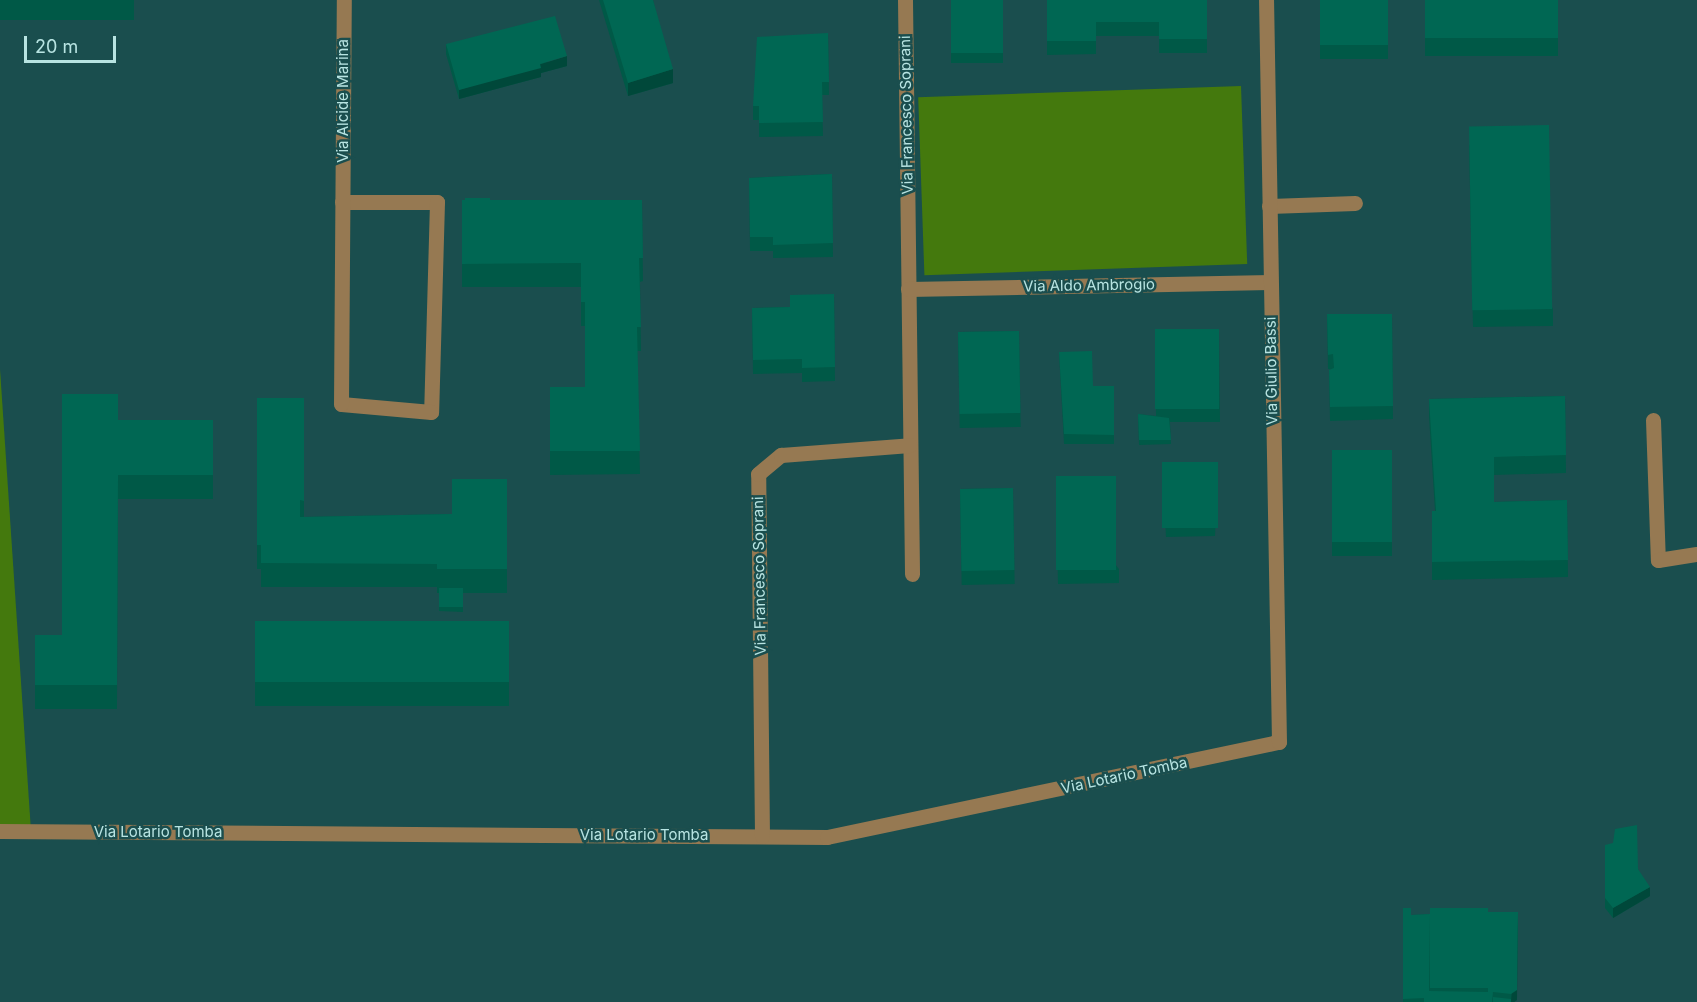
<!DOCTYPE html>
<html>
<head>
<meta charset="utf-8">
<style>
  body { margin:0 }
  #map { position:relative; width:1697px; height:1002px; overflow:hidden; background:#1a4e4e; font-family:Inter,sans-serif }
  div>[style] { position:absolute }
  [style*='--x'] { left:calc(var(--x)*1px); top:calc(var(--y)*1px); width:calc(var(--w)*1px); rotate:calc(var(--a)*1deg) }
  .green>* { inset:0; background:#44790d; transform-origin:0 0 }
  .minor>* { height:15px; margin:-7.5px; padding:0 7.5px; transform-origin:7.5px; border-radius:7.5px; background:#967952 }
  .wall>* { inset:0; background:#005947; transform-origin:0 0 }
  .shaded-wall>* { inset:0; background:#00483a }
  .building>* { inset:0; background:#006753; transform-origin:0 0 }
  span { translate:-50% -50%; white-space:nowrap; text-align:center; line-height:1.15; -webkit-text-stroke:5px #1a4e4e; paint-order:stroke }
  .street-label { font-size:15px; color:#b8e4e2 }
  .scale { position:absolute; left:24px; top:36px; width:92px; height:27px; box-sizing:border-box; border:3px solid #b8e4e2; border-top:0; padding-left:8px; font-size:18px; line-height:21px; white-space:nowrap; color:#b8e4e2; -webkit-text-stroke:4px #1a4e4e; paint-order:stroke }
</style>
</head>
<body>
<div id="map">
  <div class="green">
    <i style="left:1241px;top:86px;width:178px;height:323px;rotate:88deg"></i>
    <i style="clip-path:polygon(0 369px,31px 831px,0 831px)"></i>
  </div>
  <div class="minor">
    <i style="--x:905;--y:0;--w:574;--a:89.3"></i>
    <i style="--x:342;--y:202;--w:95;--a:0"></i>
    <i style="--x:437;--y:202;--w:210;--a:91.6"></i>
    <i style="--x:431;--y:412;--w:90;--a:-174.9"></i>
    <i style="--x:341;--y:404;--w:404;--a:-89.6"></i>
    <i style="--x:1269;--y:206;--w:86;--a:-2"></i>
    <i style="--x:908;--y:289;--w:362;--a:-1.1"></i>
    <i style="--x:1653;--y:420;--w:140;--a:88"></i>
    <i style="--x:1658;--y:560;--w:39;--a:-9"></i>
    <i style="--x:0;--y:831;--w:827;--a:0.42"></i>
    <i style="--x:827;--y:837;--w:462;--a:-11.9"></i>
    <i style="--x:1279;--y:742;--w:742;--a:-91"></i>
    <i style="--x:762;--y:836;--w:362;--a:-90.6"></i>
    <i style="--x:758;--y:474;--w:30;--a:-40"></i>
    <i style="--x:781;--y:455;--w:129;--a:-4.4"></i>
  </div>
  <div class="wall">
    <i style="left:0;top:0;width:134px;height:20px"></i>
    <i style="clip-path:polygon(599px 0,653px 0,673px 83px,628px 96px)"></i>
    <i style="left:951px;top:0;width:52px;height:63px"></i>
    <i style="clip-path:polygon(1047px 0,1207px 0,1207px 53px,1159px 53px,1159px 36px,1096px 36px,1096px 54px,1047px 55px)"></i>
    <i style="left:1320px;top:0;width:68px;height:59px"></i>
    <i style="left:1425px;top:0;width:133px;height:56px"></i>
    <i style="clip-path:polygon(828px 33px,829px 95px,822px 95px,823px 136px,759px 137px,759px 120px,753px 120px,753px 106px)"></i>
    <i style="clip-path:polygon(446px 44px,567px 66px,541px 73px,541px 77px,459px 99px,446px 54px)"></i>
    <i style="clip-path:polygon(1469px 144px,1553px 309px,1553px 326px,1473px 327px)"></i>
    <i style="clip-path:polygon(832px 174px,833px 257px,773px 258px,773px 251px,750px 251px,749px 178px)"></i>
    <i style="clip-path:polygon(462px 200px,642px 200px,643px 281px,640px 282px,641px 351px,637px 351px,640px 474px,550px 475px,550px 387px,585px 387px,585px 326px,581px 326px,581px 287px,462px 287px)"></i>
    <i style="clip-path:polygon(834px 294px,835px 381px,802px 382px,802px 373px,753px 374px,752px 308px,790px 307px)"></i>
    <i style="clip-path:polygon(1327px 314px,1392px 314px,1393px 419px,1330px 421px,1329px 370px,1333px 369px,1328px 369px)"></i>
    <i style="clip-path:polygon(1155px 329px,1219px 329px,1220px 422px,1170px 422px,1171px 444px,1139px 445px,1138px 414px,1156px 416px)"></i>
    <i style="left:1019px;top:331px;width:96px;height:61px;rotate:89deg"></i>
    <i style="clip-path:polygon(1059px 352px,1093px 386px,1114px 386px,1114px 444px,1064px 444px)"></i>
    <i style="clip-path:polygon(1565px 396px,1566px 473px,1494px 475px,1494px 502px,1567px 500px,1568px 577px,1432px 580px,1432px 511px,1435px 511px,1429px 416px,1429px 399px)"></i>
    <i style="clip-path:polygon(257px 398px,304px 398px,304px 517px,452px 514px,507px 479px,507px 593px,463px 593px,463px 612px,439px 611px,439px 593px,437px 593px,437px 587px,261px 587px,261px 569px,257px 569px)"></i>
    <i style="clip-path:polygon(118px 420px,213px 420px,213px 499px,118px 499px,117px 709px,35px 709px,35px 635px,62px 635px)"></i>
    <i style="left:1332px;top:450px;width:60px;height:106px"></i>
    <i style="clip-path:polygon(1162px 462px,1218px 471px,1215px 536px,1166px 537px)"></i>
    <i style="left:1013px;top:488px;width:96px;height:53px;rotate:89deg"></i>
    <i style="clip-path:polygon(1056px 490px,1119px 569px,1119px 583px,1058px 584px)"></i>
    <i style="left:255px;top:621px;width:254px;height:85px"></i>
    <i style="clip-path:polygon(1605px 845px,1638px 869px,1650px 896px,1613px 918px,1605px 908px)"></i>
    <i style="clip-path:polygon(1403px 908px,1411px 915px,1488px 912px,1517px 1000px,1514px 1002px,1403px 1002px)"></i>
  </div>
  <div class="shaded-wall">
    <i style="clip-path:polygon(567px 56px,567px 66px,541px 73px,541px 77px,459px 99px,459px 90px)"></i>
    <i style="clip-path:polygon(673px 69px,673px 83px,628px 96px,628px 83px)"></i>
    <i style="clip-path:polygon(1650px 887px,1650px 896px,1613px 918px,1613px 908px)"></i>
    <i style="clip-path:polygon(1518px 912px,1517px 1000px,1514px 1002px,1511px 1002px)"></i>
  </div>
  <div class="building">
    <i style="clip-path:polygon(603px 0,653px 0,673px 69px,628px 83px)"></i>
    <i style="left:951px;top:0;width:52px;height:53px"></i>
    <i style="clip-path:polygon(1047px 0,1207px 0,1207px 39px,1159px 39px,1159px 22px,1096px 22px,1096px 41px,1047px 41px)"></i>
    <i style="left:1320px;top:0;width:68px;height:45px"></i>
    <i style="left:1425px;top:0;width:133px;height:38px"></i>
    <i style="clip-path:polygon(555px 16px,567px 56px,540px 64px,541px 68px,459px 90px,446px 44px)"></i>
    <i style="clip-path:polygon(828px 33px,829px 82px,822px 82px,823px 122px,759px 123px,759px 106px,753px 106px,757px 37px)"></i>
    <i style="left:1549px;top:125px;width:184px;height:80px;rotate:89deg"></i>
    <i style="clip-path:polygon(832px 174px,833px 243px,773px 245px,773px 237px,750px 237px,749px 178px)"></i>
    <i style="left:465px;top:198px;width:25px;height:2px"></i>
    <i style="clip-path:polygon(462px 200px,642px 200px,643px 258px,639px 258px,641px 327px,637px 327px,640px 451px,550px 451px,550px 387px,585px 387px,585px 302px,581px 302px,581px 263px,462px 264px)"></i>
    <i style="clip-path:polygon(834px 294px,835px 367px,802px 368px,802px 359px,753px 360px,752px 308px,790px 307px,790px 295px)"></i>
    <i style="clip-path:polygon(1327px 314px,1392px 314px,1393px 406px,1330px 407px,1329px 370px,1334px 368px,1333px 354px,1328px 355px)"></i>
    <i style="left:1155px;top:329px;width:64px;height:80px"></i>
    <i style="left:1019px;top:331px;width:82px;height:61px;rotate:89deg"></i>
    <i style="clip-path:polygon(1092px 351px,1093px 386px,1114px 386px,1114px 435px,1064px 434px,1059px 352px)"></i>
    <i style="clip-path:polygon(62px 394px,118px 394px,118px 420px,213px 420px,213px 475px,118px 475px,117px 685px,35px 685px,35px 635px,62px 635px)"></i>
    <i style="clip-path:polygon(1565px 396px,1566px 455px,1494px 457px,1494px 502px,1567px 500px,1568px 560px,1432px 562px,1432px 511px,1436px 511px,1429px 399px)"></i>
    <i style="clip-path:polygon(257px 398px,304px 398px,304px 501px,300px 500px,300px 517px,452px 514px,452px 479px,507px 479px,507px 569px,437px 569px,437px 564px,261px 563px,261px 545px,257px 545px)"></i>
    <i style="clip-path:polygon(1138px 414px,1169px 418px,1171px 440px,1139px 440px)"></i>
    <i style="left:1332px;top:450px;width:60px;height:92px"></i>
    <i style="left:1162px;top:462px;width:56px;height:66px"></i>
    <i style="left:1056px;top:476px;width:60px;height:94px"></i>
    <i style="left:1013px;top:488px;width:82px;height:53px;rotate:89deg"></i>
    <i style="left:439px;top:588px;width:24px;height:19px"></i>
    <i style="left:255px;top:621px;width:254px;height:61px"></i>
    <i style="clip-path:polygon(1637px 825px,1638px 869px,1650px 887px,1613px 908px,1605px 898px,1605px 845px,1613px 843px,1615px 829px)"></i>
    <i style="clip-path:polygon(1403px 908px,1411px 908px,1411px 915px,1430px 914px,1429px 991px,1488px 992px,1488px 912px,1518px 912px,1517px 990px,1511px 994px,1493px 992px,1492px 1002px,1424px 1002px,1424px 998px,1403px 999px)"></i>
    <i style="left:1488px;top:908px;width:80px;height:58px;rotate:90deg"></i>
    <i style="clip-path:polygon(1493px 997px,1511px 999px,1511px 1002px,1493px 1002px)"></i>
  </div>
  <div class="street-label">
    <span style="left:343px;top:101px;rotate:-90deg">Via Alcide Marina</span>
    <span style="left:906px;top:115px;rotate:-91deg">Via Francesco Soprani</span>
    <span style="left:1089px;top:285px;rotate:-1deg">Via Aldo Ambrogio</span>
    <span style="left:1271px;top:371px;rotate:-91deg">Via Giulio Bassi</span>
    <span style="left:759px;top:576px;rotate:-91deg">Via Francesco Soprani</span>
    <span style="left:1124px;top:775px;rotate:-12deg">Via Lotario Tomba</span>
    <span style="left:158px;top:832px">Via Lotario Tomba</span>
    <span style="left:644px;top:835px">Via Lotario Tomba</span>
  </div>
  <div class="scale">20 m</div>
</div>
</body>
</html>
